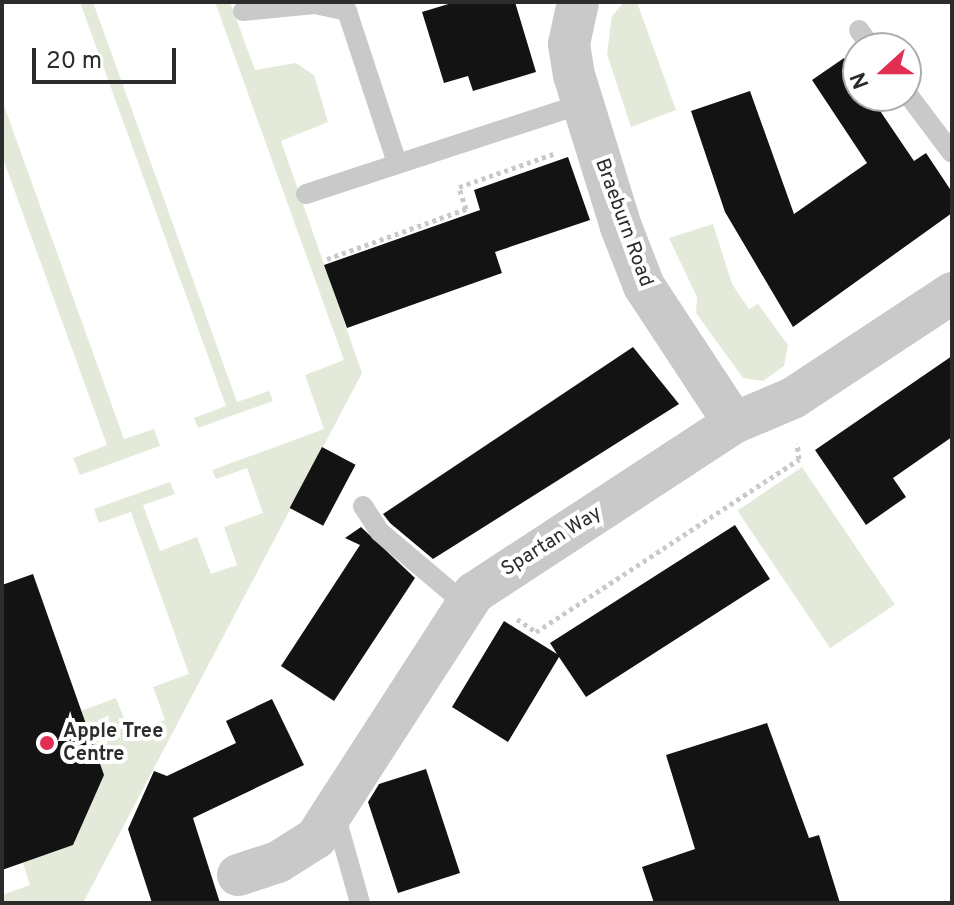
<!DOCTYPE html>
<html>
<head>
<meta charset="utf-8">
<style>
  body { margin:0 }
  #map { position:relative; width:954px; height:905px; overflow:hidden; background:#fff; font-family:Overpass,sans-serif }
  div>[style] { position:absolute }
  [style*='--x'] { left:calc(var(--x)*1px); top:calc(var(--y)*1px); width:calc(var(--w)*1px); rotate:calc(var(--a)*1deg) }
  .green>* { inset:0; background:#e4ead9; transform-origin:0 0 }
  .building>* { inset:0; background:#131313; transform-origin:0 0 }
  .path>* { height:5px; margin-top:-2.5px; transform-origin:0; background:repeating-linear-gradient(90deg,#c9c9c9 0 4px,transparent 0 8px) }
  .service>* { height:20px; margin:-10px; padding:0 10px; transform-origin:10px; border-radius:10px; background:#c9c9c9 }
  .minor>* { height:42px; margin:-21px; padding:0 21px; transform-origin:21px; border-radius:21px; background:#c9c9c9 }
  .dots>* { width:22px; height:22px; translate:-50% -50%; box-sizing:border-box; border:4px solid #fff; border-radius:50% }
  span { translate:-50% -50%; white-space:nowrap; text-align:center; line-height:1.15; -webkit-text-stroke:8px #fff; paint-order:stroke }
  .street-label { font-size:20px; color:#2c2c2c }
  .poi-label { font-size:20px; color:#2c2c2c; font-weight:700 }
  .left { translate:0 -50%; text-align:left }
  .frame { position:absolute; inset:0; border:4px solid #2c2c2c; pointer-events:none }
  .north { position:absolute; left:842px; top:32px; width:80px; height:80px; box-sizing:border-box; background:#fff; border:2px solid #ababab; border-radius:50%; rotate:249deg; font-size:22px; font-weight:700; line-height:32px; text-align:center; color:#2c2c2c }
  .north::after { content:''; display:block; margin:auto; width:28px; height:36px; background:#e32e54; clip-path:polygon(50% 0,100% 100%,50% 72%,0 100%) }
  .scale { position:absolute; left:32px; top:48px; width:144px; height:36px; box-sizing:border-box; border:4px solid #2c2c2c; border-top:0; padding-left:10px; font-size:24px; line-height:28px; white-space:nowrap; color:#2c2c2c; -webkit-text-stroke:6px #fff; paint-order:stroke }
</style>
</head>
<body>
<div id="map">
  <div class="green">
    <i style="clip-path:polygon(80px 2px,93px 2px,237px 402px,269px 391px,273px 401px,198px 428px,194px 418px,226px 406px)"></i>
    <i style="clip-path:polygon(215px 2px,230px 2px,255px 70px,296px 63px,314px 75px,328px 122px,281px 141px,362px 373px,83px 903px,2px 903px,2px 895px,30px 885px,23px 863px,73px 845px,81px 711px,116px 698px,130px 734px,165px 720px,153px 687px,189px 674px,131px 512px,99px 523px,94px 509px,170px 482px,175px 494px,143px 505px,160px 551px,197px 537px,211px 574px,237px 565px,224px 527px,263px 513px,247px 468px,216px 479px,212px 470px,324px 429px,305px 375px,344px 360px)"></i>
    <i style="clip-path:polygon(624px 2px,637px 2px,676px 110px,631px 127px,607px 54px,612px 16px)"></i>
    <i style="clip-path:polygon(2px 100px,124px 439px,154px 429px,160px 446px,80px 475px,73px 458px,107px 445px,2px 156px)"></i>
    <i style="clip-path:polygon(713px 224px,732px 284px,749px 309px,758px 304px,788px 345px,784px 366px,763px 381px,743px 378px,696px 313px,697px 297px,669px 238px)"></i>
    <i style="left:802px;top:467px;width:166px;height:78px;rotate:56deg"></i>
  </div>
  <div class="building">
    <i style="clip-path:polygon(455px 2px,515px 2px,536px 72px,473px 91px,468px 76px,444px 83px,422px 12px)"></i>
    <i style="clip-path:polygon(844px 58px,858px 79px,858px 96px,870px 96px,914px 161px,926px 153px,952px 192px,952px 213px,793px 327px,725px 212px,691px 111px,750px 91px,794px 214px,867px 163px,812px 80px)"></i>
    <i style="clip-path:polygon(568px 157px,590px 220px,495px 252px,502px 273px,347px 328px,324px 265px,480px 210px,474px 190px)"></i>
    <i style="clip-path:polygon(633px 347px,679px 404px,433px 559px,390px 523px,383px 514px)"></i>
    <i style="clip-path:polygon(952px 356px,952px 437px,893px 478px,906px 497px,866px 525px,815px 450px)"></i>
    <i style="left:322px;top:447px;width:38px;height:69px;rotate:28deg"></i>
    <i style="clip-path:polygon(735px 525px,770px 579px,737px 600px,586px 697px,559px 657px,508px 742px,452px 707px,504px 621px,557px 654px,550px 643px)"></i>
    <i style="clip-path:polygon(361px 527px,415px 578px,334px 701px,281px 666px,360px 545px,345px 538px)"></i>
    <i style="clip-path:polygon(33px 574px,104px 775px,73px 845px,2px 870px,2px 585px)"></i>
    <i style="clip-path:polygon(272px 699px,304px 765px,193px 818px,220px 903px,152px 903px,128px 829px,154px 771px,167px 776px,236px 743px,226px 721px)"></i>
    <i style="clip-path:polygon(767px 723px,809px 838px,819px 835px,840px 903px,654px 903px,642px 867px,695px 849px,666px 755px)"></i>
    <i style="clip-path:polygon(426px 769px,460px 873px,398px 893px,368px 802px,379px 784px)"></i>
  </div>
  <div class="path">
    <i style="--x:327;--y:259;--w:148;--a:-19.8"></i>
    <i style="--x:466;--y:209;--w:23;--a:-108"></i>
    <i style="--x:459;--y:187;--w:100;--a:-19.3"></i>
    <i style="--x:517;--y:619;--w:23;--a:34"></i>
    <i style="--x:536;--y:632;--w:315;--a:-33.3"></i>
    <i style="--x:799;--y:459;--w:16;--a:-97"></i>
  </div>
  <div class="service">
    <i style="--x:243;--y:11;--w:72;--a:-5.6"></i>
    <i style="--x:315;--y:4;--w:33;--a:12"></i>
    <i style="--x:347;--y:11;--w:160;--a:71.8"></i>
    <i style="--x:859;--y:30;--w:22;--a:54"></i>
    <i style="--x:906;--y:92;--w:76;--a:53"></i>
    <i style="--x:306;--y:194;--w:289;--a:-18.1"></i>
    <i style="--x:363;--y:506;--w:31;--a:57"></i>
    <i style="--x:380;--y:532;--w:110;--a:40.2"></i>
    <i style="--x:335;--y:814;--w:92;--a:74.3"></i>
  </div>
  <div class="minor">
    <i style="--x:578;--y:2;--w:43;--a:102.1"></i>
    <i style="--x:569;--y:44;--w:31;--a:81"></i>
    <i style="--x:574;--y:75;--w:159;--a:72.8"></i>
    <i style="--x:621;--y:227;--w:63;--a:68.7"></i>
    <i style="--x:644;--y:286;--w:164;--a:56.7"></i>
    <i style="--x:238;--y:875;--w:42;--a:-18"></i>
    <i style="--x:278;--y:862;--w:45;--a:-32.3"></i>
    <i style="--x:316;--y:838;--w:292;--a:-57.2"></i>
    <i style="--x:474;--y:593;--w:311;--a:-33.2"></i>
    <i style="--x:734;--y:423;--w:64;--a:-23"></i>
    <i style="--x:793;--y:398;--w:191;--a:-33.4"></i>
  </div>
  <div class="dots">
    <i style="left:47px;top:743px;background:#e32e54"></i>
  </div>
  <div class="street-label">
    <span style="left:623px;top:223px;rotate:70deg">Braeburn Road</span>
    <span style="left:552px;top:542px;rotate:-32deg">Spartan Way</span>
  </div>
  <div class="poi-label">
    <span class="left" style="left:63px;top:744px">Apple Tree<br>Centre</span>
  </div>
  <div class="frame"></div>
  <div class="north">N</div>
  <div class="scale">20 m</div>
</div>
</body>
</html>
